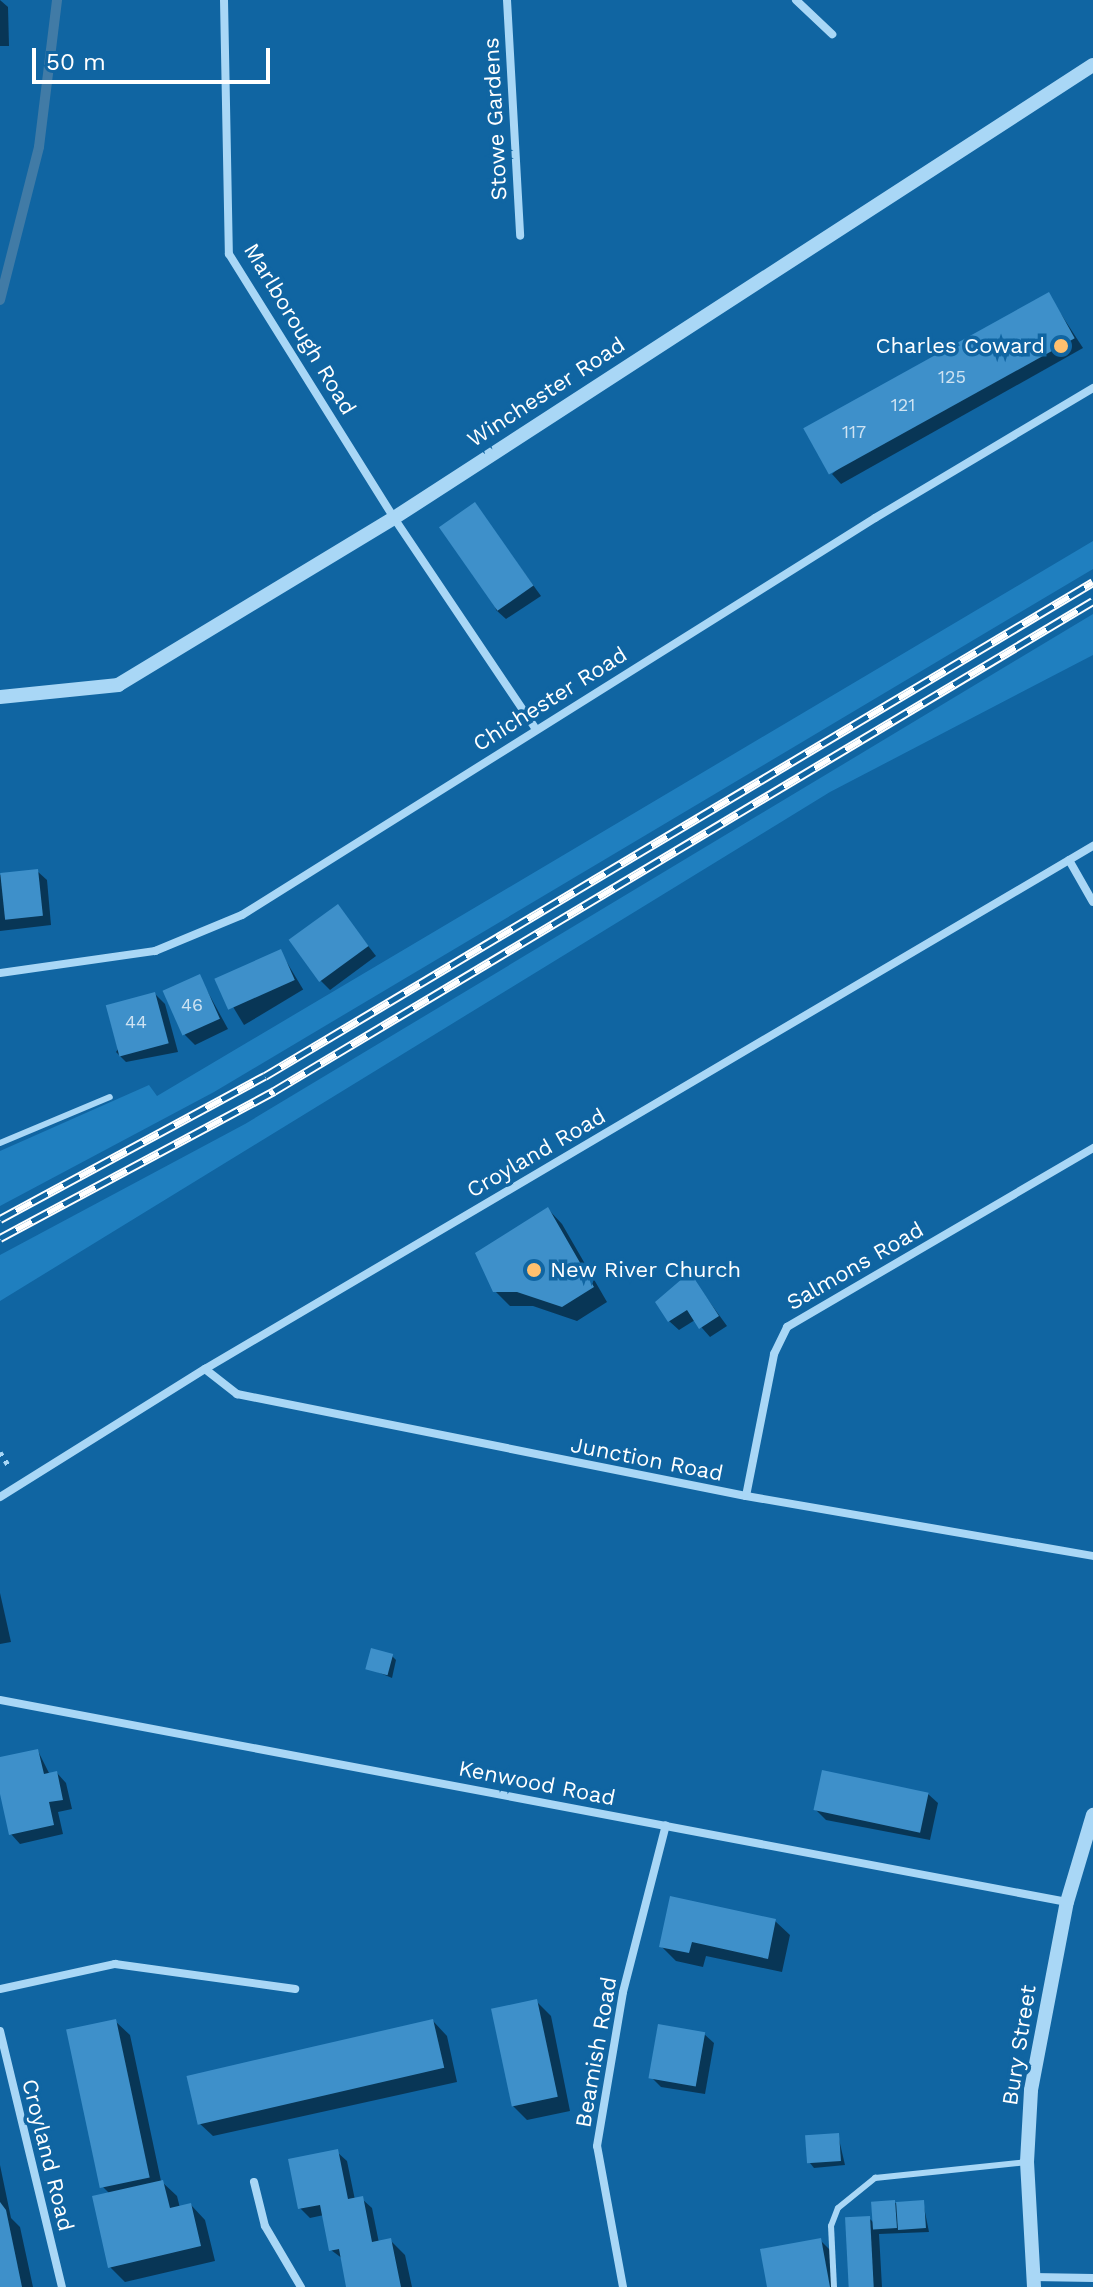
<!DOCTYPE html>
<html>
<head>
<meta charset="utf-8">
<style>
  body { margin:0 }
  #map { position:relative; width:1093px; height:2287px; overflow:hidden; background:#1065a2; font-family:"Work Sans",sans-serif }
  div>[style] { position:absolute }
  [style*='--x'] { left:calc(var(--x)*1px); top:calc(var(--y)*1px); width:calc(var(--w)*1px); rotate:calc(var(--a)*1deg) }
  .green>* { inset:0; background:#1f7fbf }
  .shadow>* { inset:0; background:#0007; transform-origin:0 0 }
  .stream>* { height:10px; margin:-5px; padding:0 5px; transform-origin:5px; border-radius:5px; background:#417ba6 }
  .building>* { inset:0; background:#3e90ca; transform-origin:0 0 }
  .path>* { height:5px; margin-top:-2.5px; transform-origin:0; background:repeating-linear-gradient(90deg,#a9d7f6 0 4px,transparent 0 10px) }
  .service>* { height:6px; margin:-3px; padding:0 3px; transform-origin:3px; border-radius:3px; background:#a9d7f6 }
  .minor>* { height:8px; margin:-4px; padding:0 4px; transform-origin:4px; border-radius:4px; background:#a9d7f6 }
  .tertiary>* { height:14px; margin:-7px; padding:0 7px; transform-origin:7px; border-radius:7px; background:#a9d7f6 }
  .rail>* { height:9px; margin-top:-4.5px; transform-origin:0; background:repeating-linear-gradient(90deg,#1065a2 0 18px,#fff 0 36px); box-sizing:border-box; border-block:2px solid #fff }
  .dots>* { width:22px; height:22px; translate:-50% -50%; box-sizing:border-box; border:4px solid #1065a2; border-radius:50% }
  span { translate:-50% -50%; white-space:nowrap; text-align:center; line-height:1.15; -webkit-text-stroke:7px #1065a2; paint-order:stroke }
  .number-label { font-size:18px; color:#cfe3f2 }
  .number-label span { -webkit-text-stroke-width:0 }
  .street-label { font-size:22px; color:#fff }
  .poi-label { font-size:22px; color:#fff }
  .right { translate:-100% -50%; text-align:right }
  .left { translate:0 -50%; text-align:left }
  .scale { position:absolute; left:32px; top:48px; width:238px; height:36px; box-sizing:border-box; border:4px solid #fff; border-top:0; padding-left:10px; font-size:24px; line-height:28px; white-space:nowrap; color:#fff; -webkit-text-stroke:6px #1065a2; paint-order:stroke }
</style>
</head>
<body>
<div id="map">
  <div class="green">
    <i style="clip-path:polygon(1093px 541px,1093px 569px,214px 1092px,0 1206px,0 1151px,149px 1085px,157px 1096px)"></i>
    <i style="clip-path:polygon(1093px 614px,1093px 655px,830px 792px,0 1301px,0 1255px,245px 1124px)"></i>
  </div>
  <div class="shadow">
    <i style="clip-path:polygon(0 0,8px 7px,9px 46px,0 46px)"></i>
    <i style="clip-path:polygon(1048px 294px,1083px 348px,841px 484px,832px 474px)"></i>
    <i style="clip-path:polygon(475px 505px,541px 596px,506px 619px,496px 610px)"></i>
    <i style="clip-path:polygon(37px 871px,47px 880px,51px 925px,0 931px,0 875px)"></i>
    <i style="clip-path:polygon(338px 907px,376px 956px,330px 990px,320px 980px)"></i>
    <i style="left:280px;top:951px;width:45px;height:69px;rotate:59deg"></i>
    <i style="clip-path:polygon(199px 976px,228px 1029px,195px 1045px,185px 1035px)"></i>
    <i style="clip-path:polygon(155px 994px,165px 1004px,178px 1052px,126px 1062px,116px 1052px)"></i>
    <i style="clip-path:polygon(548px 1209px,562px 1224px,607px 1302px,577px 1321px,533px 1306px,510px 1306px,495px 1291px)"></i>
    <i style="clip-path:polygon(690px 1275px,727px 1326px,710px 1337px,695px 1320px,679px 1330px,669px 1321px)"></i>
    <i style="clip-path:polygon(0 1593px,11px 1642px,0 1644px)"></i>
    <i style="clip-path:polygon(392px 1656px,396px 1660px,392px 1678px,368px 1668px)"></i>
    <i style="clip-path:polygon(38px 1751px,50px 1775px,57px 1773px,66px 1783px,72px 1809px,58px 1812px,63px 1834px,20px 1844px,11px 1834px,0 1759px)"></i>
    <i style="clip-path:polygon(928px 1794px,938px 1803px,930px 1840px,826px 1820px,816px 1810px)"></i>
    <i style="clip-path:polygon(775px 1921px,790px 1935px,782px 1972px,706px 1956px,703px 1967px,676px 1961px,661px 1946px)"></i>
    <i style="clip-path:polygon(537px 2002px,551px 2016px,570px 2111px,527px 2120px,512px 2105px)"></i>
    <i style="clip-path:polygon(115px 2021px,130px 2035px,161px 2181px,177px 2196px,180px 2208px,191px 2205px,205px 2220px,215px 2261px,125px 2282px,110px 2267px,110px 2194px,102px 2186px)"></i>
    <i style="clip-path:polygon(433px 2021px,447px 2036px,457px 2082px,213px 2136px,198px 2122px)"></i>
    <i style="clip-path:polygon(704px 2034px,714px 2043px,705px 2094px,661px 2087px,651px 2077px)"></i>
    <i style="clip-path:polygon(838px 2135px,845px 2165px,814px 2168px,810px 2163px)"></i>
    <i style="clip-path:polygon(337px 2152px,347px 2161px,355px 2200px,362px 2199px,372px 2208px,379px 2243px,391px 2241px,405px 2255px,412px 2287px,348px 2287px,343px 2259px,331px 2250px,324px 2215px,310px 2218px,300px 2208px)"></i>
    <i style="clip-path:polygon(0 2165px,11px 2218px,20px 2227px,33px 2287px,0 2287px)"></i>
    <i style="clip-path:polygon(923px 2202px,929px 2232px,879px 2234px,882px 2287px,851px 2287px,869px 2218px,875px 2224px,873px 2204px)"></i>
    <i style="clip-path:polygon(820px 2240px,830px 2250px,837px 2287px,769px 2287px)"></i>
  </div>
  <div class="stream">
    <i style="--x:0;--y:300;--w:158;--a:-75.7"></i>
    <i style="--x:39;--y:147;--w:148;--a:-83"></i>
  </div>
  <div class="building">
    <i style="left:1049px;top:292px;width:53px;height:281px;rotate:61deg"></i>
    <i style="left:475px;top:502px;width:102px;height:44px;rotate:55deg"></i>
    <i style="left:38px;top:869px;width:47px;height:38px;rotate:84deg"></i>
    <i style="left:338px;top:904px;width:52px;height:61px;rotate:54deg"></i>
    <i style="left:281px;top:949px;width:34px;height:73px;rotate:66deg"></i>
    <i style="left:200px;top:974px;width:49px;height:41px;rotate:66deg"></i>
    <i style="left:155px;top:992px;width:53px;height:51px;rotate:75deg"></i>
    <i style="clip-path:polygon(548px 1207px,594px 1287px,562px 1307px,517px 1292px,493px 1292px,475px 1253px)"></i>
    <i style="clip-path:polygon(690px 1272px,719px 1316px,699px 1329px,687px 1310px,668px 1322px,655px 1302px)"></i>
    <i style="left:371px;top:1648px;width:23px;height:22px;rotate:15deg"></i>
    <i style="clip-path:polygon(38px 1749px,44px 1774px,57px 1771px,63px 1800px,49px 1802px,54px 1825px,9px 1835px,0 1794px,0 1757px)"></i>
    <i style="left:822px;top:1770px;width:109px;height:41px;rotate:12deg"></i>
    <i style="clip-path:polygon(670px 1896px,776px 1919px,768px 1959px,692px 1942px,689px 1953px,659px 1947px)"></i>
    <i style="left:537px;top:1999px;width:100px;height:47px;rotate:78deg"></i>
    <i style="left:116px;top:2019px;width:162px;height:51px;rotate:78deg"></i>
    <i style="left:433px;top:2019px;width:50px;height:253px;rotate:77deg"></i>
    <i style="left:658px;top:2024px;width:48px;height:55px;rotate:10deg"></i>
    <i style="left:839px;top:2133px;width:28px;height:34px;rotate:86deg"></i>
    <i style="clip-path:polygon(338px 2149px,348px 2199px,363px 2196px,372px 2242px,391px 2238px,401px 2287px,346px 2287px,339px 2249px,329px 2251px,320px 2205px,298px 2209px,288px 2159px)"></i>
    <i style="clip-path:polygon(163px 2180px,170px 2208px,191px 2203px,201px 2246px,108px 2268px,92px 2196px)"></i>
    <i style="left:895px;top:2200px;width:28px;height:24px;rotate:86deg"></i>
    <i style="left:924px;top:2200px;width:28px;height:28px;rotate:86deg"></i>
    <i style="clip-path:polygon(0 2202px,6px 2210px,22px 2287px,0 2287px)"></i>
    <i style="left:870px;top:2216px;width:71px;height:25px;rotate:87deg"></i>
    <i style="clip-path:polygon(821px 2238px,830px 2287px,767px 2287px,760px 2249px)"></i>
  </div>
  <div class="path">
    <i style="--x:0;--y:1452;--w:19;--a:58"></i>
  </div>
  <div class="service">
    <i style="--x:0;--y:1143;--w:119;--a:-22.7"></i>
    <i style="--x:834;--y:2287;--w:61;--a:-92.8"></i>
    <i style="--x:831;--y:2226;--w:19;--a:-69"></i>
    <i style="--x:838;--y:2208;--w:48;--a:-39"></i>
    <i style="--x:875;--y:2178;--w:153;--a:-6"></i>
  </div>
  <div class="minor">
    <i style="--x:224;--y:0;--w:254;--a:88.9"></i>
    <i style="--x:229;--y:254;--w:311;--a:58"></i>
    <i style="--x:394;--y:518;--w:253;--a:56.1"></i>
    <i style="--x:507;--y:0;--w:236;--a:86.8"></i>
    <i style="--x:796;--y:0;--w:50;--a:43.4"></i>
    <i style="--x:1069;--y:860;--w:48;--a:60.3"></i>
    <i style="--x:0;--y:973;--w:157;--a:-8.1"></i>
    <i style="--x:155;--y:951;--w:94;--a:-22.5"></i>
    <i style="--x:242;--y:915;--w:747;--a:-32.09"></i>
    <i style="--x:875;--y:518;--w:254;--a:-30.8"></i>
    <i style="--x:205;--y:1369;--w:41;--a:38"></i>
    <i style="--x:237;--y:1394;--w:519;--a:11.33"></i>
    <i style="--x:746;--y:1496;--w:352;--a:9.8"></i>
    <i style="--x:746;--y:1496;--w:145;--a:-78.8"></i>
    <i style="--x:774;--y:1354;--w:30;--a:-64"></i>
    <i style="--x:787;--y:1327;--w:355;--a:-30.3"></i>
    <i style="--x:0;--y:1497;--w:242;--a:-32"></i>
    <i style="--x:205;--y:1369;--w:1031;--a:-30.5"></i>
    <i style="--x:0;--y:1700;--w:1086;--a:10.72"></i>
    <i style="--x:0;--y:1989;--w:118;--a:-12.3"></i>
    <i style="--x:115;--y:1964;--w:182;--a:7.9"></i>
    <i style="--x:0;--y:2031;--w:263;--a:76.4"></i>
    <i style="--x:254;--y:2182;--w:45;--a:76"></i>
    <i style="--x:265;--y:2226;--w:71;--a:59.5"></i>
    <i style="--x:1033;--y:2277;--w:60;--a:1"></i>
    <i style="--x:623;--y:2287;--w:143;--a:-100.4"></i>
    <i style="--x:597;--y:2146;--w:156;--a:-80.4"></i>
    <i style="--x:623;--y:1992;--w:172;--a:-75.6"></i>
  </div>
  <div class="tertiary">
    <i style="--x:0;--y:697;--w:119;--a:-5.8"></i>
    <i style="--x:118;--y:685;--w:323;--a:-31.2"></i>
    <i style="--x:394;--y:518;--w:833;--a:-32.95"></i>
    <i style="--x:1034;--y:2287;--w:125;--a:-93.2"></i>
    <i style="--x:1027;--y:2162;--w:72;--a:-86.8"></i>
    <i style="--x:1031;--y:2090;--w:191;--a:-79.2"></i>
    <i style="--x:1067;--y:1902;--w:91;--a:-73.4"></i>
  </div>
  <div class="rail">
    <i style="--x:0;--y:1219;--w:301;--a:-28.4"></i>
    <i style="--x:265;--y:1076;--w:964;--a:-30.82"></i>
    <i style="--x:0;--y:1238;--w:311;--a:-28.2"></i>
    <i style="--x:274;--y:1091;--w:954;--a:-30.89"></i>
  </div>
  <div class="dots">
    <i style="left:1061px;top:346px;background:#ffc06e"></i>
    <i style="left:534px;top:1270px;background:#ffc06e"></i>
  </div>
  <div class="number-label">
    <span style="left:952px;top:377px">125</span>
    <span style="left:903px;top:405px">121</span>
    <span style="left:854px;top:432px">117</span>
    <span style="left:192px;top:1005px">46</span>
    <span style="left:136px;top:1022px">44</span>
  </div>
  <div class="street-label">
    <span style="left:495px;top:119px;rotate:-93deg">Stowe Gardens</span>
    <span style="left:300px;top:329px;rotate:59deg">Marlborough Road</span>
    <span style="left:546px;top:392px;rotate:-33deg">Winchester Road</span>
    <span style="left:550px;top:699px;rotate:-32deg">Chichester Road</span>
    <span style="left:536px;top:1153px;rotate:-30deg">Croyland Road</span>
    <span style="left:855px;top:1266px;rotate:-30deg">Salmons Road</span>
    <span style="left:647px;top:1459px;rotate:11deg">Junction Road</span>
    <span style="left:537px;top:1783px;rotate:11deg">Kenwood Road</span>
    <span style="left:1019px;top:2045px;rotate:-81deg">Bury Street</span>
    <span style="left:596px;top:2052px;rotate:-80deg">Beamish Road</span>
    <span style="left:48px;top:2155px;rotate:76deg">Croyland Road</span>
  </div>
  <div class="poi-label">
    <span class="right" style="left:1045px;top:346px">Charles Coward</span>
    <span class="left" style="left:550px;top:1270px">New River Church</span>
  </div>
  <div class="scale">50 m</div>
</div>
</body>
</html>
